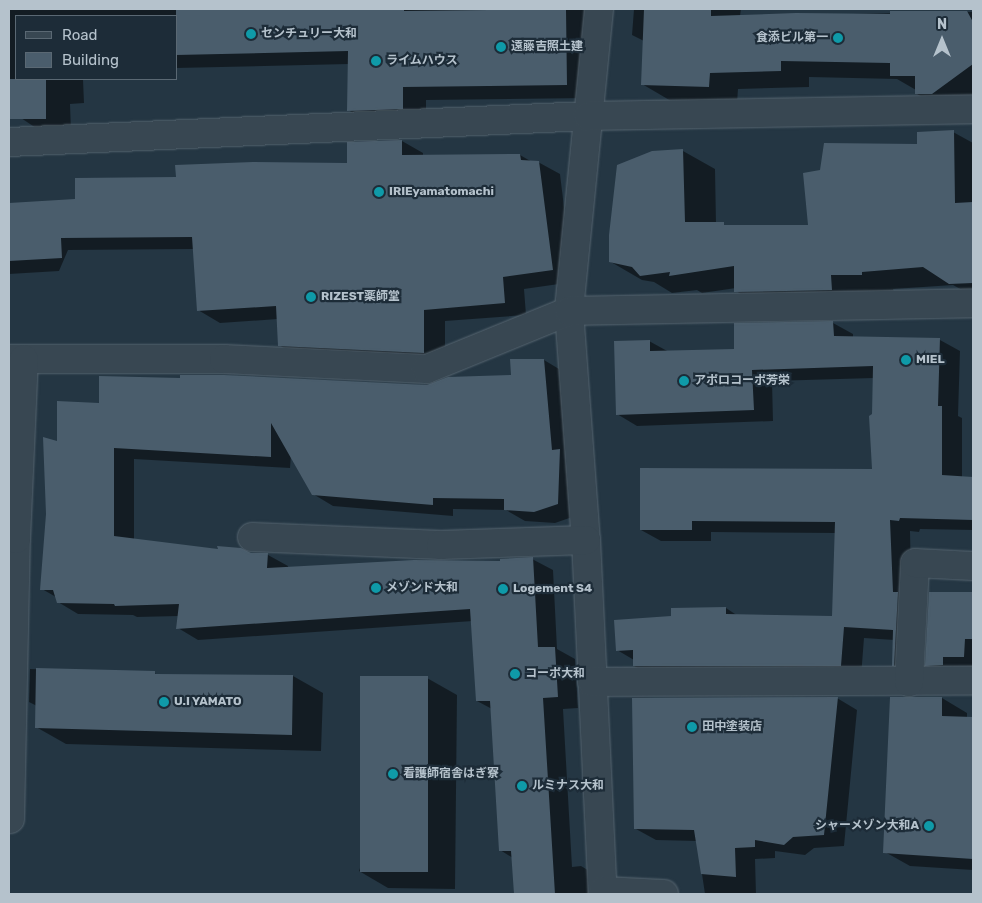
<!DOCTYPE html>
<html>
<head>
<meta charset="utf-8">
<style>
  body { margin:0 }
  #map { position:relative; width:982px; height:903px; overflow:hidden; background:#243643; font-family:Rubik,"Noto Sans JP",sans-serif }
  div>[style] { position:absolute }
  [style*='--x'] { left:calc(var(--x)*1px); top:calc(var(--y)*1px); width:calc(var(--w)*1px); rotate:calc(var(--a)*1deg) }
  .shadow>* { inset:0; background:#0007 }
  .building>* { inset:0; background:#4a5d6c; transform-origin:0 0 }
  .roads { filter:drop-shadow(0 0 1px #566570) drop-shadow(0 0 1px #566570) }
  .minor>* { height:28px; margin:-14px; padding:0 14px; transform-origin:14px; border-radius:14px; background:#384752 }
  .dots>* { width:14px; height:14px; translate:-50% -50%; box-sizing:border-box; border:2px solid #1d2c38; border-radius:50% }
  span { translate:-50% -50%; white-space:nowrap; text-align:center; line-height:1.15; -webkit-text-stroke:4.5px #1d2c38; paint-order:stroke }
  .poi-label { font-size:12px; color:#b5c2cc; font-weight:700 }
  .left { translate:0 -50%; text-align:left }
  .right { translate:-100% -50%; text-align:right }
  .frame { position:absolute; inset:0; border:10px solid #b5c2cc; pointer-events:none }
  .legend { position:absolute; left:15px; top:15px; width:162px; height:65px; box-sizing:border-box; background:#1d2c38; border:1px solid #5a6873; margin:0; padding:6px 9px; list-style:none; font-size:15px; color:#b5c2cc }
  .legend li { display:flex; align-items:center; gap:10px; height:25px }
  .legend b { width:25px; border:1px solid #5a6873 }
  .north { position:absolute; left:917px; top:15px; width:50px; height:50px; -webkit-text-stroke:4px #1d2c38; paint-order:stroke; rotate:0deg; font-size:14px; font-weight:700; line-height:20px; text-align:center; color:#b5c2cc }
  .north::after { content:''; display:block; margin:auto; width:18px; height:22px; background:#b5c2cc; clip-path:polygon(50% 0,100% 100%,50% 72%,0 100%) }
</style>
</head>
<body>
<div id="map">
  <div class="shadow">
    <i style="clip-path:polygon(9px 9px,589px 9px,590px 98px,426px 100px,426px 121px,372px 124px,348px 110px,349px 64px,176px 68px,176px 16px,16px 16px,16px 79px,83px 79px,84px 103px,70px 104px,71px 131px,42px 132px,9px 110px)"></i>
    <i style="clip-path:polygon(634px 9px,741px 9px,740px 16px,973px 12px,973px 101px,945px 110px,917px 94px,916px 90px,897px 79px,809px 77px,809px 87px,738px 89px,737px 103px,671px 101px,642px 84px,644px 41px,632px 35px)"></i>
    <i style="clip-path:polygon(953px 132px,973px 143px,973px 296px,953px 285px,893px 289px,894px 292px,767px 310px,736px 291px,736px 288px,702px 293px,697px 290px,672px 293px,654px 282px,642px 280px,611px 262px,652px 153px,683px 151px,715px 169px,716px 223px,728px 226px,809px 226px,821px 171px,918px 145px)"></i>
    <i style="clip-path:polygon(402px 141px,423px 153px,423px 156px,520px 155px,532px 162px,538px 162px,560px 174px,573px 282px,524px 289px,526px 315px,445px 321px,445px 365px,300px 358px,279px 345px,278px 319px,220px 323px,198px 310px,194px 249px,68px 250px,59px 271px,9px 274px,9px 204px,76px 201px,177px 178px,348px 165px,348px 144px)"></i>
    <i style="clip-path:polygon(833px 323px,853px 334px,853px 338px,940px 340px,960px 351px,958px 416px,962px 418px,962px 477px,973px 478px,973px 530px,920px 529px,919px 532px,910px 531px,913px 676px,893px 665px,894px 640px,864px 638px,861px 677px,654px 677px,634px 666px,634px 660px,617px 650px,672px 617px,726px 608px,738px 616px,833px 617px,836px 533px,711px 532px,711px 541px,661px 541px,641px 530px,874px 471px,874px 378px,772px 381px,773px 421px,637px 426px,617px 414px,649px 341px,669px 352px,736px 350px)"></i>
    <i style="clip-path:polygon(544px 360px,564px 372px,578px 515px,555px 523px,525px 521px,506px 510px,453px 509px,453px 516px,333px 506px,313px 494px,291px 455px,290px 468px,134px 459px,134px 540px,268px 555px,288px 566px,288px 568px,501px 563px,532px 559px,553px 570px,557px 649px,575px 659px,578px 708px,563px 709px,572px 867px,581px 866px,601px 878px,602px 894px,516px 894px,513px 858px,500px 850px,492px 709px,477px 701px,473px 621px,198px 640px,178px 628px,179px 616px,137px 617px,133px 615px,78px 614px,58px 602px,56px 597px,42px 589px,58px 443px,100px 404px,427px 386px,513px 376px)"></i>
    <i style="clip-path:polygon(930px 594px,973px 595px,973px 671px,952px 679px,927px 665px)"></i>
    <i style="clip-path:polygon(30px 669px,154px 673px,158px 675px,293px 676px,323px 693px,321px 751px,66px 744px,36px 727px,37px 706px,29px 702px)"></i>
    <i style="clip-path:polygon(427px 678px,457px 695px,455px 889px,388px 888px,359px 871px)"></i>
    <i style="clip-path:polygon(837px 698px,857px 710px,844px 846px,814px 848px,805px 855px,775px 851px,775px 858px,755px 859px,756px 894px,705px 894px,697px 841px,656px 840px,636px 829px)"></i>
    <i style="clip-path:polygon(891px 698px,942px 698px,967px 713px,967px 718px,973px 718px,973px 870px,910px 866px,885px 852px)"></i>
  </div>
  <div class="building">
    <i style="clip-path:polygon(176px 9px,404px 9px,404px 11px,566px 9px,567px 85px,403px 87px,403px 109px,347px 111px,348px 51px,176px 55px)"></i>
    <i style="clip-path:polygon(644px 9px,711px 9px,711px 16px,796px 13px,890px 14px,890px 11px,967px 11px,973px 22px,973px 64px,932px 94px,915px 94px,915px 76px,890px 76px,890px 63px,781px 61px,781px 71px,710px 73px,709px 87px,641px 85px)"></i>
    <i style="left:9px;top:79px;width:37px;height:40px"></i>
    <i style="clip-path:polygon(954px 130px,955px 203px,973px 202px,973px 283px,949px 284px,923px 267px,862px 272px,862px 275px,831px 275px,832px 290px,734px 292px,734px 266px,669px 276px,670px 272px,640px 276px,632px 267px,609px 262px,609px 235px,617px 165px,652px 151px,683px 149px,685px 222px,724px 222px,724px 225px,808px 225px,803px 173px,820px 170px,824px 143px,917px 144px,917px 132px)"></i>
    <i style="clip-path:polygon(402px 140px,402px 155px,520px 154px,521px 160px,539px 161px,553px 270px,503px 277px,505px 303px,424px 310px,424px 353px,278px 346px,276px 306px,197px 311px,192px 237px,61px 238px,62px 258px,9px 261px,9px 203px,75px 199px,75px 178px,176px 177px,175px 165px,253px 162px,347px 163px,347px 142px)"></i>
    <i style="clip-path:polygon(833px 321px,834px 336px,940px 338px,938px 406px,942px 406px,942px 475px,973px 477px,973px 520px,900px 518px,899px 521px,890px 520px,893px 592px,898px 592px,894px 666px,892px 666px,893px 630px,844px 627px,841px 666px,633px 666px,633px 650px,616px 651px,614px 620px,671px 616px,671px 608px,726px 607px,726px 614px,832px 616px,835px 522px,692px 521px,692px 530px,640px 530px,640px 468px,872px 469px,869px 416px,872px 414px,873px 366px,752px 370px,754px 410px,616px 415px,614px 341px,650px 340px,650px 351px,734px 349px,734px 323px)"></i>
    <i style="clip-path:polygon(510px 359px,544px 359px,552px 450px,560px 449px,558px 504px,534px 512px,504px 510px,504px 499px,433px 498px,433px 505px,312px 495px,271px 423px,271px 457px,114px 448px,114px 536px,218px 549px,217px 546px,241px 548px,251px 553px,268px 553px,267px 568px,414px 560px,500px 561px,500px 559px,533px 557px,538px 647px,555px 647px,558px 697px,543px 698px,555px 894px,514px 894px,511px 851px,499px 851px,490px 701px,476px 701px,470px 609px,176px 629px,179px 604px,115px 606px,114px 604px,57px 603px,53px 590px,40px 590px,46px 514px,43px 437px,57px 441px,57px 401px,99px 403px,99px 376px,180px 378px,180px 375px,224px 375px,427px 385px,448px 377px,511px 375px)"></i>
    <i style="clip-path:polygon(929px 592px,973px 592px,973px 639px,965px 639px,964px 657px,943px 657px,943px 665px,925px 666px)"></i>
    <i style="clip-path:polygon(36px 668px,155px 671px,155px 674px,293px 675px,292px 735px,35px 728px)"></i>
    <i style="left:360px;top:676px;width:68px;height:196px"></i>
    <i style="clip-path:polygon(838px 697px,824px 835px,793px 837px,784px 845px,755px 840px,755px 847px,735px 848px,736px 877px,701px 874px,694px 830px,634px 829px,632px 698px)"></i>
    <i style="clip-path:polygon(890px 697px,942px 697px,942px 716px,973px 717px,973px 859px,883px 853px)"></i>
  </div>
  <div class="roads">
    <div class="minor">
      <i style="--x:599;--y:9;--w:303;--a:95.7"></i>
      <i style="--x:569;--y:311;--w:230;--a:85.8"></i>
      <i style="--x:586;--y:540;--w:354;--a:87.3"></i>
      <i style="--x:9;--y:142;--w:580;--a:-2.57"></i>
      <i style="--x:588;--y:116;--w:385;--a:-1"></i>
      <i style="--x:9;--y:359;--w:215;--a:0"></i>
      <i style="--x:224;--y:359;--w:203;--a:2.8"></i>
      <i style="--x:427;--y:369;--w:153;--a:-22.2"></i>
      <i style="--x:569;--y:311;--w:404;--a:-1.1"></i>
      <i style="--x:252;--y:537;--w:189;--a:2.4"></i>
      <i style="--x:441;--y:545;--w:145;--a:-2"></i>
      <i style="--x:592;--y:682;--w:381;--a:-0.2"></i>
      <i style="--x:909;--y:682;--w:119;--a:-87.1"></i>
      <i style="--x:915;--y:563;--w:58;--a:3"></i>
      <i style="--x:10;--y:819;--w:280;--a:-88.8"></i>
      <i style="--x:16;--y:539;--w:180;--a:-87.5"></i>
      <i style="--x:603;--y:891;--w:61;--a:2.8"></i>
    </div>
  </div>
  <div class="dots">
    <i style="left:251px;top:34px;background:#0f9aa8"></i>
    <i style="left:838px;top:38px;background:#0f9aa8"></i>
    <i style="left:501px;top:47px;background:#0f9aa8"></i>
    <i style="left:376px;top:61px;background:#0f9aa8"></i>
    <i style="left:379px;top:192px;background:#0f9aa8"></i>
    <i style="left:311px;top:297px;background:#0f9aa8"></i>
    <i style="left:906px;top:360px;background:#0f9aa8"></i>
    <i style="left:684px;top:381px;background:#0f9aa8"></i>
    <i style="left:376px;top:588px;background:#0f9aa8"></i>
    <i style="left:503px;top:589px;background:#0f9aa8"></i>
    <i style="left:515px;top:674px;background:#0f9aa8"></i>
    <i style="left:164px;top:702px;background:#0f9aa8"></i>
    <i style="left:692px;top:727px;background:#0f9aa8"></i>
    <i style="left:393px;top:774px;background:#0f9aa8"></i>
    <i style="left:522px;top:786px;background:#0f9aa8"></i>
    <i style="left:929px;top:826px;background:#0f9aa8"></i>
  </div>
  <div class="poi-label">
    <span class="left" style="left:261px;top:34px">センチュリー大和</span>
    <span class="right" style="left:828px;top:38px">食添ビル第一</span>
    <span class="left" style="left:511px;top:47px">遠藤吉照土建</span>
    <span class="left" style="left:386px;top:61px">ライムハウス</span>
    <span class="left" style="left:389px;top:192px">IRIEyamatomachi</span>
    <span class="left" style="left:321px;top:297px">RIZEST薬師堂</span>
    <span class="left" style="left:916px;top:360px">MIEL</span>
    <span class="left" style="left:694px;top:381px">アポロコーポ芳栄</span>
    <span class="left" style="left:386px;top:588px">メゾンド大和</span>
    <span class="left" style="left:513px;top:589px">Logement S4</span>
    <span class="left" style="left:525px;top:674px">コーポ大和</span>
    <span class="left" style="left:174px;top:702px">U.I YAMATO</span>
    <span class="left" style="left:702px;top:727px">田中塗装店</span>
    <span class="left" style="left:403px;top:774px">看護師宿舎はぎ寮</span>
    <span class="left" style="left:532px;top:786px">ルミナス大和</span>
    <span class="right" style="left:919px;top:826px">シャーメゾン大和A</span>
  </div>
  <div class="frame"></div>
  <ul class="legend">
  <li><b style="height:6px;background:#384752"></b>Road</li>
  <li><b style="height:14px;background:#4a5d6c"></b>Building</li>
  </ul>
  <div class="north">N</div>
</div>
</body>
</html>
